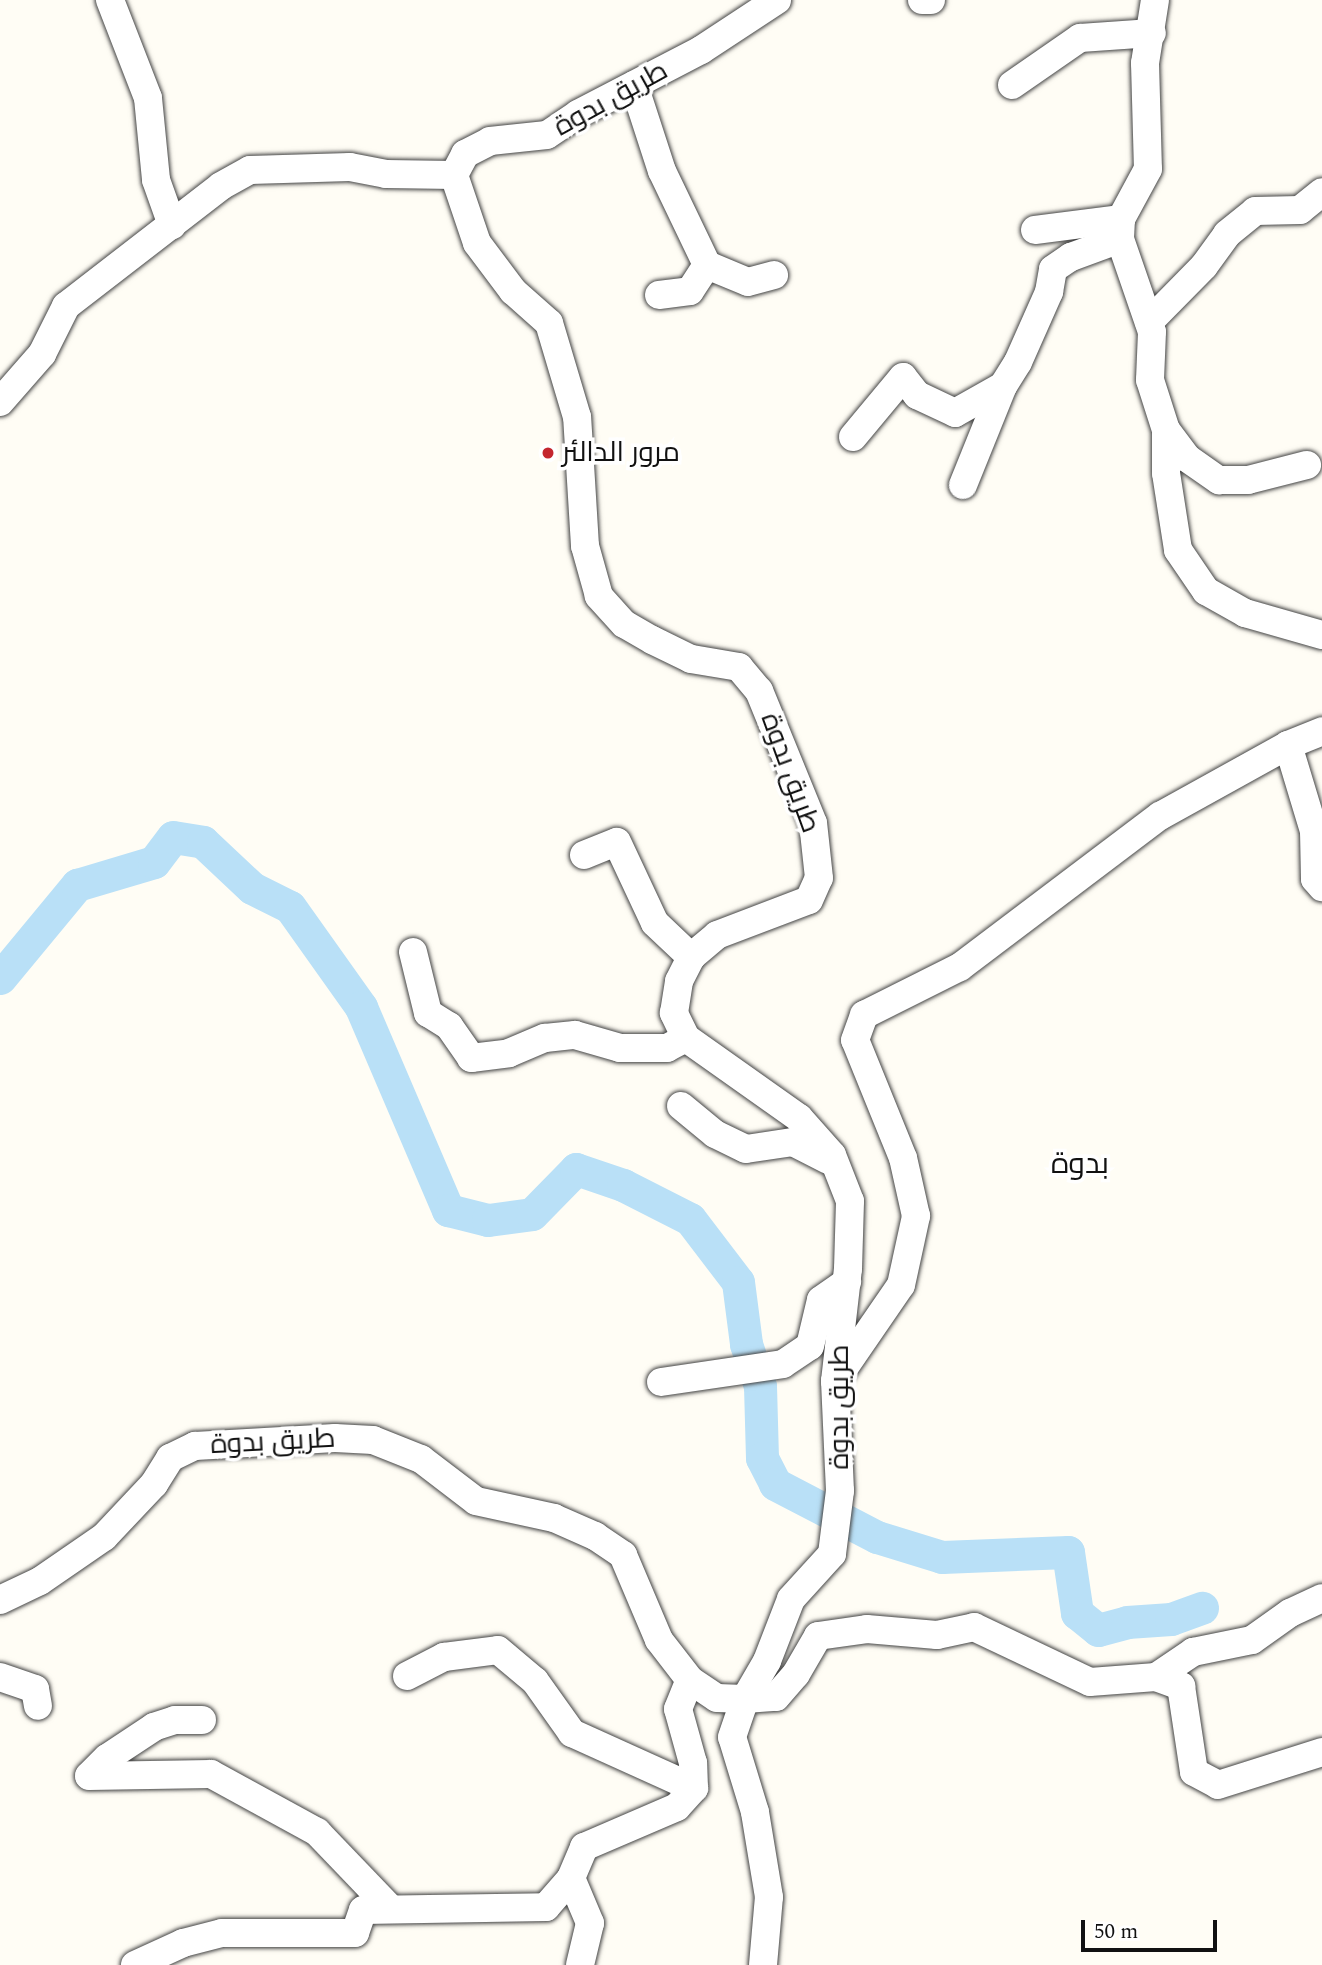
<!DOCTYPE html>
<html>
<head>
<meta charset="utf-8">
<style>
  body { margin:0 }
  #map { position:relative; width:1322px; height:1965px; overflow:hidden; background:#fffdf5; font-family:Spectral,Cairo,serif }
  div>[style] { position:absolute }
  [style*='--x'] { left:calc(var(--x)*1px); top:calc(var(--y)*1px); width:calc(var(--w)*1px); rotate:calc(var(--a)*1deg) }
  .river>* { height:33px; margin:-16.5px; padding:0 16.5px; transform-origin:16.5px; border-radius:16.5px; background:#b9e0f7 }
  .roads { filter:drop-shadow(0 0 2px #444) drop-shadow(0 0 2px #444) }
  .minor>* { height:28px; margin:-14px; padding:0 14px; transform-origin:14px; border-radius:14px; background:#fff }
  .dots>* { width:19px; height:19px; translate:-50% -50%; box-sizing:border-box; border:4px solid #fff; border-radius:50% }
  span { translate:-50% -50%; white-space:nowrap; text-align:center; line-height:1.15; -webkit-text-stroke:7px #fff; paint-order:stroke }
  .street-label { font-size:28px; color:#111 }
  .poi-label { font-size:28px; color:#111 }
  .left { translate:0 -50%; text-align:left }
  .neighbourhood-label { font-size:30px; color:#111 }
  .scale { position:absolute; left:1081px; top:1920px; width:136px; height:32px; box-sizing:border-box; border:4px solid #111; border-top:0; padding-left:9px; font-size:21px; line-height:24px; white-space:nowrap; color:#111; -webkit-text-stroke:5px #fff; paint-order:stroke }
</style>
</head>
<body>
<div id="map">
  <div class="river">
    <i style="--x:0;--y:978;--w:121;--a:-50.4"></i>
    <i style="--x:77;--y:885;--w:80;--a:-16.6"></i>
    <i style="--x:154;--y:862;--w:31;--a:-53"></i>
    <i style="--x:173;--y:837;--w:30;--a:9"></i>
    <i style="--x:203;--y:842;--w:67;--a:43.2"></i>
    <i style="--x:252;--y:888;--w:42;--a:26.6"></i>
    <i style="--x:290;--y:907;--w:123;--a:54.6"></i>
    <i style="--x:361;--y:1007;--w:221;--a:66.8"></i>
    <i style="--x:448;--y:1210;--w:41;--a:14"></i>
    <i style="--x:488;--y:1220;--w:44;--a:-7.8"></i>
    <i style="--x:532;--y:1214;--w:63;--a:-45.6"></i>
    <i style="--x:576;--y:1169;--w:50;--a:18.8"></i>
    <i style="--x:623;--y:1185;--w:75;--a:26.9"></i>
    <i style="--x:690;--y:1219;--w:79;--a:52.7"></i>
    <i style="--x:738;--y:1282;--w:63;--a:82.6"></i>
    <i style="--x:746;--y:1344;--w:44;--a:71.6"></i>
    <i style="--x:760;--y:1386;--w:72;--a:88.4"></i>
    <i style="--x:762;--y:1458;--w:29;--a:63"></i>
    <i style="--x:775;--y:1484;--w:115;--a:27.5"></i>
    <i style="--x:877;--y:1537;--w:68;--a:17.1"></i>
    <i style="--x:942;--y:1557;--w:126;--a:-2.3"></i>
    <i style="--x:1068;--y:1552;--w:62;--a:81.6"></i>
    <i style="--x:1077;--y:1613;--w:27;--a:39"></i>
    <i style="--x:1098;--y:1630;--w:30;--a:-15"></i>
    <i style="--x:1127;--y:1622;--w:44;--a:-3.9"></i>
    <i style="--x:1171;--y:1619;--w:33;--a:-20"></i>
  </div>
  <div class="roads">
    <div class="minor">
      <i style="--x:110;--y:0;--w:105;--a:68.8"></i>
      <i style="--x:148;--y:98;--w:82;--a:84.4"></i>
      <i style="--x:156;--y:180;--w:48;--a:70.4"></i>
      <i style="--x:922;--y:0;--w:9;--a:0"></i>
      <i style="--x:1155;--y:0;--w:64;--a:99"></i>
      <i style="--x:1145;--y:63;--w:106;--a:88.4"></i>
      <i style="--x:1148;--y:169;--w:57;--a:118.4"></i>
      <i style="--x:1121;--y:219;--w:20;--a:93"></i>
      <i style="--x:1120;--y:239;--w:98;--a:71"></i>
      <i style="--x:1152;--y:332;--w:48;--a:92.4"></i>
      <i style="--x:1150;--y:380;--w:52;--a:72.3"></i>
      <i style="--x:1166;--y:430;--w:43;--a:90"></i>
      <i style="--x:1166;--y:473;--w:78;--a:81.1"></i>
      <i style="--x:1178;--y:550;--w:50;--a:55.7"></i>
      <i style="--x:1206;--y:591;--w:45;--a:29.4"></i>
      <i style="--x:1245;--y:613;--w:80;--a:15.9"></i>
      <i style="--x:634;--y:85;--w:90;--a:72"></i>
      <i style="--x:662;--y:171;--w:104;--a:64.4"></i>
      <i style="--x:707;--y:265;--w:44;--a:22.5"></i>
      <i style="--x:748;--y:282;--w:27;--a:-15"></i>
      <i style="--x:1012;--y:85;--w:83;--a:-34.7"></i>
      <i style="--x:1080;--y:38;--w:72;--a:-4"></i>
      <i style="--x:1035;--y:230;--w:87;--a:-7.3"></i>
      <i style="--x:659;--y:295;--w:31;--a:-7"></i>
      <i style="--x:690;--y:291;--w:31;--a:-57"></i>
      <i style="--x:1149;--y:322;--w:78;--a:-45.5"></i>
      <i style="--x:1204;--y:266;--w:39;--a:-54"></i>
      <i style="--x:1227;--y:234;--w:36;--a:-39"></i>
      <i style="--x:1255;--y:211;--w:45;--a:-1.3"></i>
      <i style="--x:1300;--y:210;--w:28;--a:-39"></i>
      <i style="--x:0;--y:402;--w:64;--a:-48.8"></i>
      <i style="--x:42;--y:354;--w:54;--a:-63.4"></i>
      <i style="--x:66;--y:306;--w:196;--a:-37.7"></i>
      <i style="--x:221;--y:186;--w:33;--a:-29"></i>
      <i style="--x:250;--y:170;--w:100;--a:-1.7"></i>
      <i style="--x:350;--y:167;--w:37;--a:11"></i>
      <i style="--x:386;--y:174;--w:68;--a:0.8"></i>
      <i style="--x:1166;--y:430;--w:35;--a:53"></i>
      <i style="--x:1187;--y:458;--w:39;--a:35"></i>
      <i style="--x:1219;--y:480;--w:29;--a:0"></i>
      <i style="--x:1248;--y:480;--w:61;--a:-14.3"></i>
      <i style="--x:853;--y:437;--w:78;--a:-50.2"></i>
      <i style="--x:903;--y:377;--w:23;--a:52"></i>
      <i style="--x:917;--y:395;--w:42;--a:25.3"></i>
      <i style="--x:955;--y:413;--w:55;--a:-29.4"></i>
      <i style="--x:1003;--y:386;--w:28;--a:-58"></i>
      <i style="--x:1018;--y:362;--w:77;--a:-66.1"></i>
      <i style="--x:1049;--y:292;--w:23;--a:-80"></i>
      <i style="--x:1053;--y:269;--w:22;--a:-34"></i>
      <i style="--x:1071;--y:257;--w:52;--a:-20.2"></i>
      <i style="--x:963;--y:485;--w:107;--a:-68"></i>
      <i style="--x:1288;--y:745;--w:37;--a:-22"></i>
      <i style="--x:584;--y:855;--w:35;--a:-22"></i>
      <i style="--x:617;--y:842;--w:89;--a:64.9"></i>
      <i style="--x:655;--y:923;--w:50;--a:43.4"></i>
      <i style="--x:413;--y:952;--w:63;--a:76.2"></i>
      <i style="--x:428;--y:1013;--w:25;--a:32"></i>
      <i style="--x:449;--y:1026;--w:39;--a:55"></i>
      <i style="--x:471;--y:1058;--w:38;--a:-7"></i>
      <i style="--x:509;--y:1053;--w:39;--a:-23"></i>
      <i style="--x:545;--y:1038;--w:30;--a:-6"></i>
      <i style="--x:575;--y:1035;--w:47;--a:16.1"></i>
      <i style="--x:620;--y:1048;--w:47;--a:0"></i>
      <i style="--x:667;--y:1048;--w:21;--a:-28"></i>
      <i style="--x:681;--y:1106;--w:44;--a:39.5"></i>
      <i style="--x:715;--y:1134;--w:34;--a:26"></i>
      <i style="--x:746;--y:1149;--w:48;--a:-8.5"></i>
      <i style="--x:793;--y:1142;--w:39;--a:27"></i>
      <i style="--x:835;--y:1381;--w:116;--a:-55.5"></i>
      <i style="--x:901;--y:1285;--w:71;--a:-77.7"></i>
      <i style="--x:916;--y:1216;--w:59;--a:-102.6"></i>
      <i style="--x:903;--y:1158;--w:127;--a:-112.1"></i>
      <i style="--x:855;--y:1040;--w:27;--a:-70"></i>
      <i style="--x:864;--y:1015;--w:107;--a:-26.6"></i>
      <i style="--x:960;--y:967;--w:251;--a:-37.1"></i>
      <i style="--x:1160;--y:816;--w:146;--a:-29"></i>
      <i style="--x:1288;--y:745;--w:90;--a:73.2"></i>
      <i style="--x:1314;--y:831;--w:48;--a:88.8"></i>
      <i style="--x:1315;--y:879;--w:11;--a:49"></i>
      <i style="--x:661;--y:1382;--w:123;--a:-8.4"></i>
      <i style="--x:783;--y:1364;--w:32;--a:-34"></i>
      <i style="--x:810;--y:1346;--w:47;--a:-76.6"></i>
      <i style="--x:821;--y:1300;--w:32;--a:-35"></i>
      <i style="--x:0;--y:1600;--w:44;--a:-25.4"></i>
      <i style="--x:40;--y:1581;--w:78;--a:-34.5"></i>
      <i style="--x:104;--y:1537;--w:73;--a:-46.7"></i>
      <i style="--x:154;--y:1484;--w:31;--a:-58"></i>
      <i style="--x:170;--y:1458;--w:28;--a:-26"></i>
      <i style="--x:195;--y:1446;--w:140;--a:-3.3"></i>
      <i style="--x:335;--y:1438;--w:38;--a:3"></i>
      <i style="--x:373;--y:1440;--w:52;--a:21.6"></i>
      <i style="--x:421;--y:1459;--w:69;--a:37.4"></i>
      <i style="--x:476;--y:1501;--w:80;--a:12.3"></i>
      <i style="--x:554;--y:1518;--w:45;--a:23.7"></i>
      <i style="--x:595;--y:1536;--w:34;--a:34"></i>
      <i style="--x:623;--y:1555;--w:92;--a:67"></i>
      <i style="--x:659;--y:1640;--w:51;--a:52.2"></i>
      <i style="--x:690;--y:1680;--w:32;--a:34"></i>
      <i style="--x:717;--y:1698;--w:28;--a:2"></i>
      <i style="--x:745;--y:1699;--w:44;--a:-59.9"></i>
      <i style="--x:767;--y:1661;--w:66;--a:-68.8"></i>
      <i style="--x:791;--y:1599;--w:61;--a:-47.7"></i>
      <i style="--x:832;--y:1554;--w:64;--a:-82.8"></i>
      <i style="--x:840;--y:1491;--w:110;--a:-92.6"></i>
      <i style="--x:835;--y:1381;--w:113;--a:-83.4"></i>
      <i style="--x:848;--y:1269;--w:68;--a:-88.3"></i>
      <i style="--x:850;--y:1201;--w:49;--a:-111.4"></i>
      <i style="--x:832;--y:1155;--w:50;--a:-131.7"></i>
      <i style="--x:799;--y:1118;--w:138;--a:-144.7"></i>
      <i style="--x:686;--y:1038;--w:28;--a:-116"></i>
      <i style="--x:674;--y:1013;--w:32;--a:-81"></i>
      <i style="--x:679;--y:981;--w:27;--a:-63"></i>
      <i style="--x:691;--y:957;--w:34;--a:-40"></i>
      <i style="--x:717;--y:935;--w:98;--a:-20.8"></i>
      <i style="--x:809;--y:900;--w:24;--a:-66"></i>
      <i style="--x:819;--y:878;--w:55;--a:-96.2"></i>
      <i style="--x:813;--y:823;--w:143;--a:-112.2"></i>
      <i style="--x:759;--y:691;--w:31;--a:-130"></i>
      <i style="--x:739;--y:667;--w:49;--a:-170.5"></i>
      <i style="--x:691;--y:659;--w:43;--a:-154"></i>
      <i style="--x:652;--y:640;--w:32;--a:-150"></i>
      <i style="--x:624;--y:624;--w:38;--a:-132"></i>
      <i style="--x:599;--y:596;--w:52;--a:-105.6"></i>
      <i style="--x:585;--y:546;--w:129;--a:-93.5"></i>
      <i style="--x:577;--y:417;--w:98;--a:-106.6"></i>
      <i style="--x:549;--y:323;--w:48;--a:-138.4"></i>
      <i style="--x:513;--y:291;--w:60;--a:-126.9"></i>
      <i style="--x:477;--y:243;--w:72;--a:-108.7"></i>
      <i style="--x:454;--y:175;--w:24;--a:-62"></i>
      <i style="--x:465;--y:154;--w:28;--a:-27"></i>
      <i style="--x:490;--y:141;--w:57;--a:-6"></i>
      <i style="--x:547;--y:135;--w:37;--a:-34"></i>
      <i style="--x:578;--y:114;--w:139;--a:-27.5"></i>
      <i style="--x:701;--y:50;--w:91;--a:-33.3"></i>
      <i style="--x:407;--y:1676;--w:42;--a:-27.2"></i>
      <i style="--x:444;--y:1657;--w:54;--a:-7.4"></i>
      <i style="--x:498;--y:1650;--w:48;--a:40"></i>
      <i style="--x:535;--y:1681;--w:64;--a:54.6"></i>
      <i style="--x:572;--y:1733;--w:134;--a:24.3"></i>
      <i style="--x:0;--y:1677;--w:37;--a:19"></i>
      <i style="--x:35;--y:1689;--w:17;--a:80"></i>
      <i style="--x:1156;--y:1677;--w:45;--a:-34"></i>
      <i style="--x:1193;--y:1652;--w:60;--a:-11.5"></i>
      <i style="--x:1252;--y:1640;--w:47;--a:-35.4"></i>
      <i style="--x:1290;--y:1613;--w:35;--a:-25"></i>
      <i style="--x:202;--y:1720;--w:27;--a:180"></i>
      <i style="--x:175;--y:1720;--w:22;--a:162"></i>
      <i style="--x:154;--y:1727;--w:56;--a:146.6"></i>
      <i style="--x:107;--y:1758;--w:25;--a:135"></i>
      <i style="--x:89;--y:1776;--w:122;--a:-0.9"></i>
      <i style="--x:211;--y:1774;--w:121;--a:28.7"></i>
      <i style="--x:317;--y:1832;--w:105;--a:46.2"></i>
      <i style="--x:571;--y:1878;--w:49;--a:67.1"></i>
      <i style="--x:590;--y:1923;--w:43;--a:103.4"></i>
      <i style="--x:135;--y:1965;--w:53;--a:-24.6"></i>
      <i style="--x:183;--y:1943;--w:40;--a:-14.4"></i>
      <i style="--x:222;--y:1933;--w:133;--a:0"></i>
      <i style="--x:355;--y:1933;--w:24;--a:-71"></i>
      <i style="--x:363;--y:1910;--w:183;--a:-0.9"></i>
      <i style="--x:546;--y:1907;--w:38;--a:-49"></i>
      <i style="--x:571;--y:1878;--w:34;--a:-67"></i>
      <i style="--x:584;--y:1847;--w:101;--a:-23.3"></i>
      <i style="--x:677;--y:1807;--w:25;--a:-48"></i>
      <i style="--x:694;--y:1788;--w:25;--a:-92"></i>
      <i style="--x:693;--y:1763;--w:56;--a:-105.5"></i>
      <i style="--x:678;--y:1709;--w:31;--a:-68"></i>
      <i style="--x:763;--y:1965;--w:68;--a:-85"></i>
      <i style="--x:769;--y:1897;--w:86;--a:-99.4"></i>
      <i style="--x:755;--y:1812;--w:78;--a:-107"></i>
      <i style="--x:732;--y:1737;--w:40;--a:-71.1"></i>
      <i style="--x:745;--y:1699;--w:31;--a:-4"></i>
      <i style="--x:776;--y:1697;--w:30;--a:-49"></i>
      <i style="--x:796;--y:1674;--w:44;--a:-59.9"></i>
      <i style="--x:818;--y:1636;--w:49;--a:-8.1"></i>
      <i style="--x:867;--y:1629;--w:70;--a:4.9"></i>
      <i style="--x:937;--y:1635;--w:38;--a:-12"></i>
      <i style="--x:974;--y:1627;--w:128;--a:25.4"></i>
      <i style="--x:1090;--y:1682;--w:66;--a:-4.3"></i>
      <i style="--x:1156;--y:1677;--w:27;--a:20"></i>
      <i style="--x:1181;--y:1686;--w:87;--a:81.4"></i>
      <i style="--x:1194;--y:1772;--w:27;--a:28"></i>
      <i style="--x:1218;--y:1785;--w:109;--a:-17.6"></i>
    </div>
  </div>
  <div class="dots">
    <i style="left:548px;top:453px;background:#c4262e"></i>
  </div>
  <div class="street-label">
    <span style="left:611px;top:99px;rotate:-29deg">طريق بدوة</span>
    <span style="left:790px;top:773px;rotate:70deg">طريق بدوة</span>
    <span style="left:840px;top:1407px;rotate:-90deg">طريق بدوة</span>
    <span style="left:273px;top:1442px;rotate:-3deg">طريق بدوة</span>
  </div>
  <div class="poi-label">
    <span class="left" style="left:562px;top:453px">مرور الدالئر</span>
  </div>
  <div class="neighbourhood-label">
    <span style="left:1080px;top:1164px">بدوة</span>
  </div>
  <div class="scale">50 m</div>
</div>
</body>
</html>
